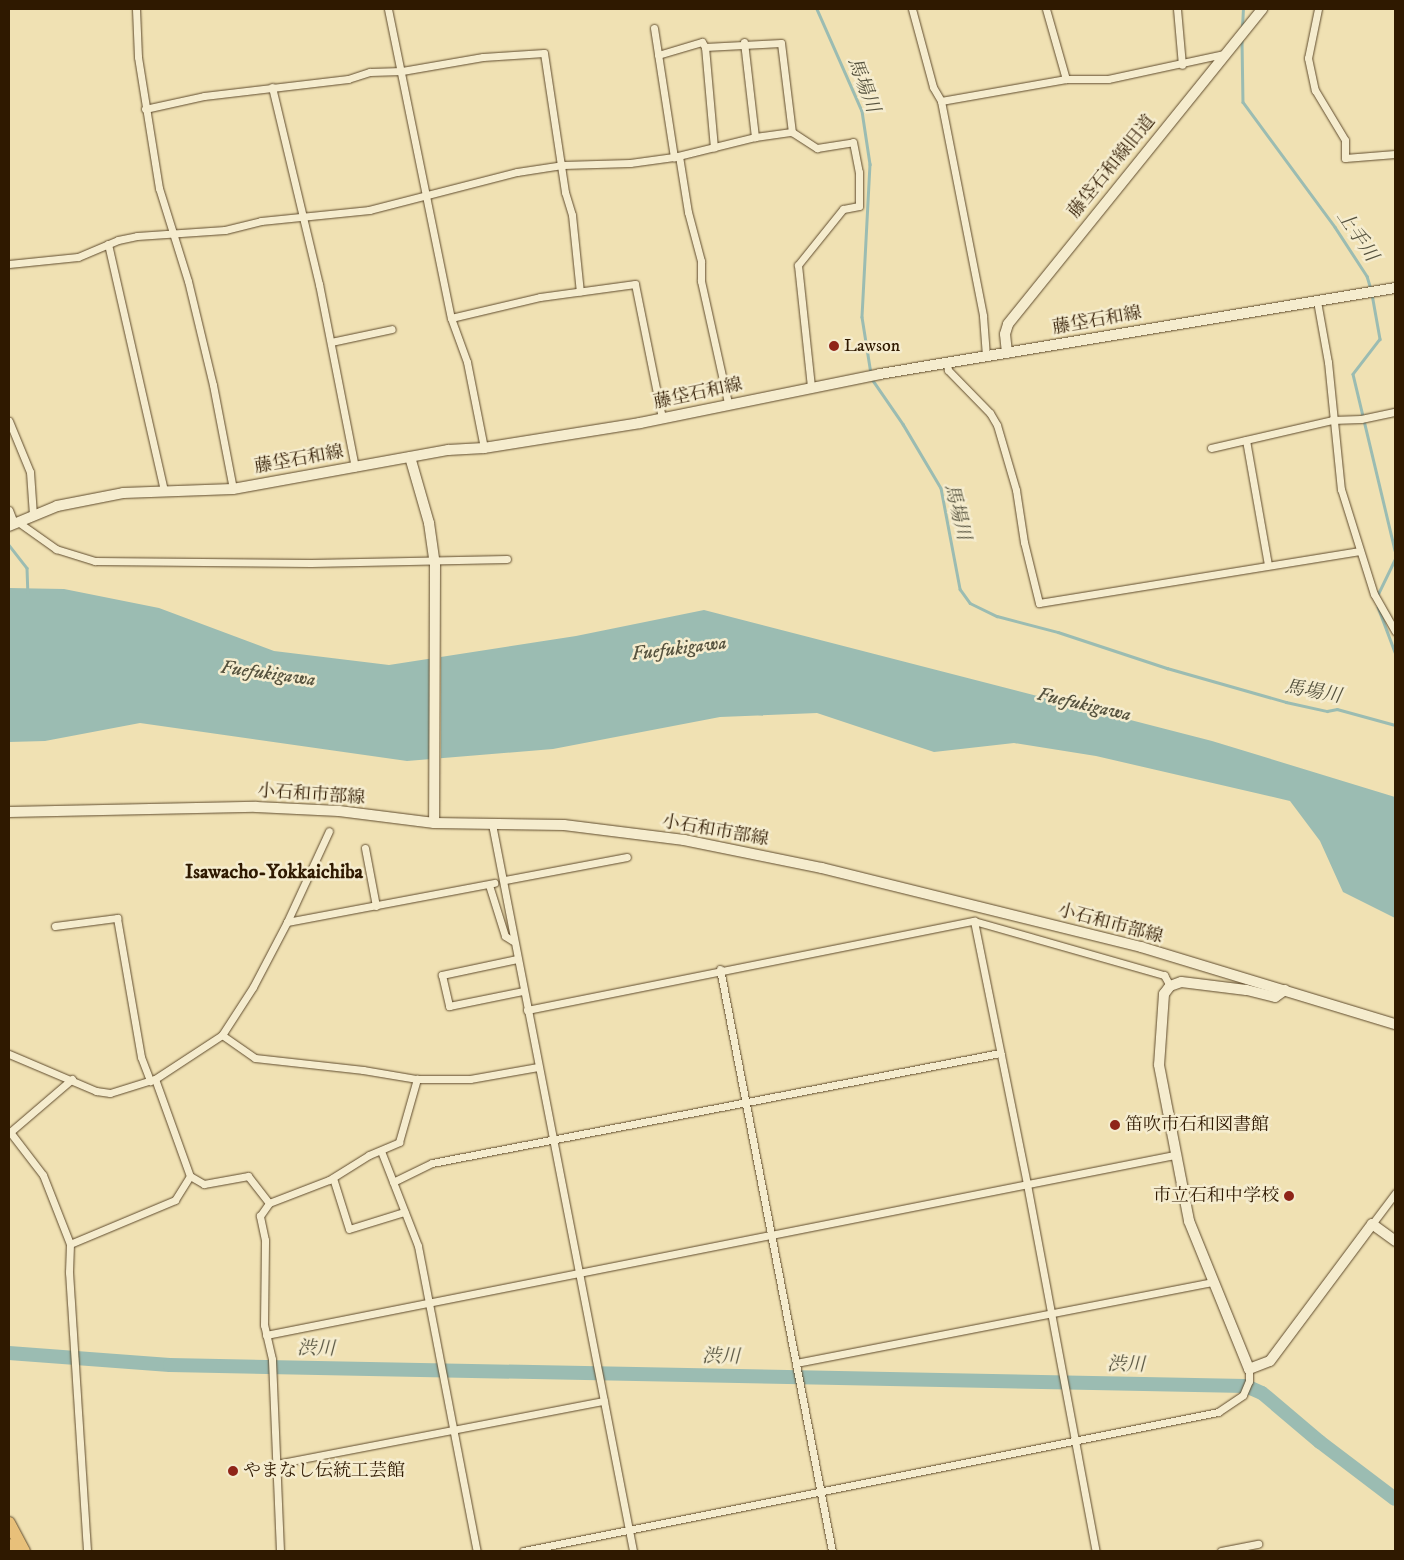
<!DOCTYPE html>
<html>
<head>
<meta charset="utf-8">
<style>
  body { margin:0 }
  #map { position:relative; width:1404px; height:1560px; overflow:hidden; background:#f0e1b3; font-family:"IM FELL DW Pica","Noto Serif JP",serif }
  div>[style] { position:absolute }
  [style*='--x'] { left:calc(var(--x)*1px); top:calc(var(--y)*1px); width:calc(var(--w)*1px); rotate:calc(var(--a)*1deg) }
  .water>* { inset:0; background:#9bbcb2 }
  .pier>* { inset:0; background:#f0e1b3; transform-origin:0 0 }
  .stream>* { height:2.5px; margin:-1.25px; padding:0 1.25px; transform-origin:1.25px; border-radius:1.25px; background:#9bbcb2 }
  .river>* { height:14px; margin:-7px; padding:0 7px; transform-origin:7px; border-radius:7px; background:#9bbcb2 }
  .roads { filter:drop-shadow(0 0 1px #5f4b2d) drop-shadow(0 0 1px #5f4b2d) }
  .street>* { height:7px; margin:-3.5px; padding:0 3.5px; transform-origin:3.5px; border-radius:3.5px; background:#f5ecce }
  .secondary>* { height:10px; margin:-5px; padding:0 5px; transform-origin:5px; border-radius:5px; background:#f5ecce }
  .highway>* { height:12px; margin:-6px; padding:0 6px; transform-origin:6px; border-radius:6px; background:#e8c07a }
  .dots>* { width:14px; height:14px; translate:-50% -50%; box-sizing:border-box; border:2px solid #f5ecce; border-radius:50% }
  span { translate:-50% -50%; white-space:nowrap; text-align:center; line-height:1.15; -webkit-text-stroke:5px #f5ecce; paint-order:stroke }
  .street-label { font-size:18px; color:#2f1900 }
  .poi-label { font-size:18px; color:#2f1900 }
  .left { translate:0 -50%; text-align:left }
  .right { translate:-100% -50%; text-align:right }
  .water-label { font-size:19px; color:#55523e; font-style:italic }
  .quarter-label { font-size:20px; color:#2f1900; font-weight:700 }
  .frame { position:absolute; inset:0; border:10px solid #2f1900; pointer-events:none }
</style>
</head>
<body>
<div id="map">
  <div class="water">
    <i style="clip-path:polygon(9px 588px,64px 589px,159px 608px,274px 651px,389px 665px,576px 636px,704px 610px,1212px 741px,1395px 797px,1395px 918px,1343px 892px,1320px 841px,1290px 801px,1096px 756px,1014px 743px,934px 752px,817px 713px,720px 717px,553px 749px,407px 761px,140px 723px,45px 741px,9px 742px)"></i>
  </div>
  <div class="pier">
    <i style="left:441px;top:654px;width:107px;height:10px;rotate:90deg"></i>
  </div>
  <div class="stream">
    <i style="--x:817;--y:9;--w:111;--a:66.2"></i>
    <i style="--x:862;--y:111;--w:54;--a:81.4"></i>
    <i style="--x:870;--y:164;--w:153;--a:93"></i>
    <i style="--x:862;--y:317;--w:58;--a:81"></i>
    <i style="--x:1242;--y:27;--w:18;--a:-87"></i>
    <i style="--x:1242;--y:40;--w:62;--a:89.1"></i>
    <i style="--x:1243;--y:102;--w:155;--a:53.6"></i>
    <i style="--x:1335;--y:227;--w:59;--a:56.9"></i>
    <i style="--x:1367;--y:276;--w:14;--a:73"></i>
    <i style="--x:1372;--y:294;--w:46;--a:79.9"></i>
    <i style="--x:1380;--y:339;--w:44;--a:127.6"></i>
    <i style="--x:1353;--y:374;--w:181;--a:76.6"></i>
    <i style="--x:872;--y:379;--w:55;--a:55.4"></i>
    <i style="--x:903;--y:424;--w:74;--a:59.3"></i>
    <i style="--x:941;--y:488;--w:103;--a:79.3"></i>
    <i style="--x:960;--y:589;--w:17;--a:54"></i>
    <i style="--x:970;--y:603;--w:30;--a:26"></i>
    <i style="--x:997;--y:616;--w:63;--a:14.7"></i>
    <i style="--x:1058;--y:632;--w:115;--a:18.3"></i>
    <i style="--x:1167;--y:668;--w:124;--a:15.9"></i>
    <i style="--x:1286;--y:702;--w:42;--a:12.4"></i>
    <i style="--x:1327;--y:711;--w:10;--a:-11"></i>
    <i style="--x:1337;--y:709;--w:60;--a:15.4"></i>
    <i style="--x:9;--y:545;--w:29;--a:52"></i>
    <i style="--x:27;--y:568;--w:24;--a:88"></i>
    <i style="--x:1377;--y:596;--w:41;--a:-64.1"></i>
    <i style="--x:1378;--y:607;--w:48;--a:69.3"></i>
  </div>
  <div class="river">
    <i style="--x:9;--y:1353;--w:161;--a:4.3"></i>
    <i style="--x:170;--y:1365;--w:1076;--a:1.12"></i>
    <i style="--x:1246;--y:1386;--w:17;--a:24"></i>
    <i style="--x:1262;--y:1393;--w:76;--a:40.2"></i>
    <i style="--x:1320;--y:1442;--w:94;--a:37.2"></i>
  </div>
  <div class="roads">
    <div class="street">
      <i style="--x:136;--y:9;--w:48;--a:87.6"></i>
      <i style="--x:138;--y:57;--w:133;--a:80.9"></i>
      <i style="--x:159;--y:188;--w:97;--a:72.7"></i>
      <i style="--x:188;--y:281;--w:107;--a:76.5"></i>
      <i style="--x:213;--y:385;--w:106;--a:79.1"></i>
      <i style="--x:388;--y:9;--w:315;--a:78.5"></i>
      <i style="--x:451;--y:318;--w:47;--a:70"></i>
      <i style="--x:467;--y:362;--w:88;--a:78.8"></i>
      <i style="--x:912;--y:9;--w:81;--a:74.9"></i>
      <i style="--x:933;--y:87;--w:16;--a:60"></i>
      <i style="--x:941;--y:101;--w:219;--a:78.9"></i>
      <i style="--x:983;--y:316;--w:40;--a:85.7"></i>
      <i style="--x:1046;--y:9;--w:73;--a:74.1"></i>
      <i style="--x:1177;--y:9;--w:56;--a:84.9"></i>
      <i style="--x:1318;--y:9;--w:50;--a:101.5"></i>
      <i style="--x:1308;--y:58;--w:33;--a:78"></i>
      <i style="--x:1315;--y:90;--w:58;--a:59"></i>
      <i style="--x:1345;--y:140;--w:18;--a:90"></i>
      <i style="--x:1345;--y:158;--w:50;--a:-4.6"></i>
      <i style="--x:654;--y:28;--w:131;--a:81.2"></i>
      <i style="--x:744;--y:42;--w:96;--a:83.4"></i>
      <i style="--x:705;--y:47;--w:76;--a:-3"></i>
      <i style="--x:781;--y:43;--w:90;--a:83"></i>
      <i style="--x:658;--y:55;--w:46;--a:-16.5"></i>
      <i style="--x:702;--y:42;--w:6;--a:59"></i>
      <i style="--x:705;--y:47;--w:101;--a:84.9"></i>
      <i style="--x:272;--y:87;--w:203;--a:76.6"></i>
      <i style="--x:319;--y:284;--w:187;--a:78.9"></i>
      <i style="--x:941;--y:101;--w:127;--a:-10"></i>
      <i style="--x:1066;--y:79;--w:42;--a:0"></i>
      <i style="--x:1108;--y:79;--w:119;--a:-12.2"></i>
      <i style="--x:145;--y:109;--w:60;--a:-12.4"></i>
      <i style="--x:204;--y:96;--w:145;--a:-6.7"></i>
      <i style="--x:348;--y:79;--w:23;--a:-18"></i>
      <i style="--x:370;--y:72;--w:32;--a:-2"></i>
      <i style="--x:402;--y:71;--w:82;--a:-9.8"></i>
      <i style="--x:483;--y:57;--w:61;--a:-3.8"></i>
      <i style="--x:544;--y:53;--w:141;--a:81.4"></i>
      <i style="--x:565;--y:192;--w:24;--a:73"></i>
      <i style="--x:572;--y:215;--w:77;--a:84.1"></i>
      <i style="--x:679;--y:156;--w:57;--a:80.9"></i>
      <i style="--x:688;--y:212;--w:51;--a:75.1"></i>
      <i style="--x:701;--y:261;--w:20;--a:90"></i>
      <i style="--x:701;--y:281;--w:125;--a:77.5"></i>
      <i style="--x:108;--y:244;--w:252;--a:77.2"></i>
      <i style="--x:9;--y:264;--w:69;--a:-5.8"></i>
      <i style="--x:78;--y:257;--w:43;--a:-23"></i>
      <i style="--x:118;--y:240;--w:19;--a:-12"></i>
      <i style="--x:137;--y:236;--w:88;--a:-3.9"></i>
      <i style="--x:225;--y:230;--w:37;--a:-14"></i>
      <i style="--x:261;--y:221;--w:109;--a:-5.8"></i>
      <i style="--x:369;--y:210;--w:153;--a:-14.4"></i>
      <i style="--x:517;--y:172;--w:47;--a:-8.7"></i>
      <i style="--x:563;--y:165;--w:67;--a:-1.7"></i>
      <i style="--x:630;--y:163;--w:44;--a:-7.8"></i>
      <i style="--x:674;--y:157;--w:83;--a:-13.9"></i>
      <i style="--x:755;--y:137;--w:37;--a:-8"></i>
      <i style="--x:792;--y:132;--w:30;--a:33"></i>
      <i style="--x:817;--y:148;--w:36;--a:-9"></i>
      <i style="--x:853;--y:142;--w:31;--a:79"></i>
      <i style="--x:859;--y:172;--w:34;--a:90"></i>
      <i style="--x:859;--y:206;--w:16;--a:169"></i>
      <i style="--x:843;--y:209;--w:72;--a:128.8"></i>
      <i style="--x:798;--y:265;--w:123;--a:83.9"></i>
      <i style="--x:1317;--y:301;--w:62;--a:79.8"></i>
      <i style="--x:1328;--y:362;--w:128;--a:84.2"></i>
      <i style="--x:1341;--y:489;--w:110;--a:72.6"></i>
      <i style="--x:1374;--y:594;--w:43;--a:60.4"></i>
      <i style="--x:451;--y:318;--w:91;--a:-13.3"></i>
      <i style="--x:540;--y:297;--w:96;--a:-7.8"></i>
      <i style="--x:635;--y:284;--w:137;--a:78.6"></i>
      <i style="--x:331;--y:342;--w:62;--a:-12"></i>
      <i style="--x:947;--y:363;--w:7;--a:82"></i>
      <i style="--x:948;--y:370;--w:60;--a:45.7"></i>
      <i style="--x:990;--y:413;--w:14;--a:60"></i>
      <i style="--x:997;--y:425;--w:68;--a:73.7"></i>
      <i style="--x:1016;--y:490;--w:53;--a:81.3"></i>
      <i style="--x:1024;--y:542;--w:63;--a:76.2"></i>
      <i style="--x:1039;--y:603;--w:325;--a:-9.2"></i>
      <i style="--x:9;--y:421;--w:55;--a:67.6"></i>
      <i style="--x:30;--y:472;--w:43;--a:86"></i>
      <i style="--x:1246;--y:440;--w:127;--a:80"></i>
      <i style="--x:1211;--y:448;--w:124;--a:-13"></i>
      <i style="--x:1332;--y:420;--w:29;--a:-2"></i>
      <i style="--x:1361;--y:419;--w:35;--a:-12"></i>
      <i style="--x:9;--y:510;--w:14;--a:69"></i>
      <i style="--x:18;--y:522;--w:47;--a:35.4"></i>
      <i style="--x:56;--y:549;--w:41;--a:17.1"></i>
      <i style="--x:95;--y:561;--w:216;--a:0.5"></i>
      <i style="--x:311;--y:563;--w:196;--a:-1.2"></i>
      <i style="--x:492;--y:824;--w:741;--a:79.02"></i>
      <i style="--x:365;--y:848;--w:59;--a:79.3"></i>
      <i style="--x:505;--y:880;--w:124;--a:-10.7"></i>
      <i style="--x:489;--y:885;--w:53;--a:72.6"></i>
      <i style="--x:505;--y:936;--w:9;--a:32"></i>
      <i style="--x:974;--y:921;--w:268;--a:78.6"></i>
      <i style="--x:1027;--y:1184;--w:373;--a:79.4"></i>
      <i style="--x:287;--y:922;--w:211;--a:-10.7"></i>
      <i style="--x:55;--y:926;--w:63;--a:-7.4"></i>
      <i style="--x:117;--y:918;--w:141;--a:80.2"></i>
      <i style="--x:141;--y:1057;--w:26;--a:69"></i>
      <i style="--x:517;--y:959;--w:77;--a:168"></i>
      <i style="--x:442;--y:975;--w:32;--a:77"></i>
      <i style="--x:449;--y:1006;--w:76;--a:-11.5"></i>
      <i style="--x:720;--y:969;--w:593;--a:79.11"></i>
      <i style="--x:527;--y:1010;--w:456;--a:-11.3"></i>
      <i style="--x:974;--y:921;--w:198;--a:15.9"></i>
      <i style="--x:1164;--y:975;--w:13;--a:61"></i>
      <i style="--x:222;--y:1035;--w:40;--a:34.9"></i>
      <i style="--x:255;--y:1058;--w:109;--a:6.3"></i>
      <i style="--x:363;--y:1070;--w:55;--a:9.5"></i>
      <i style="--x:417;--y:1079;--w:53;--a:0"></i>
      <i style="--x:470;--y:1079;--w:69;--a:-10"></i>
      <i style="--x:9;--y:1054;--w:95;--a:23"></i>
      <i style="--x:96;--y:1091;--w:14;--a:8"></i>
      <i style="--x:110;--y:1093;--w:47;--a:-17.3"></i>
      <i style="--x:155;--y:1079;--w:80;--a:-33.3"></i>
      <i style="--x:222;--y:1035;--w:57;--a:-57.1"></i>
      <i style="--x:253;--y:987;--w:73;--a:-62.4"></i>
      <i style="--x:287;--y:922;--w:100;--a:-65.2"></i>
      <i style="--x:155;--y:1079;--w:103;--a:70.2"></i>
      <i style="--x:190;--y:1176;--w:16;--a:30"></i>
      <i style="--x:204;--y:1184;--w:45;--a:-10.3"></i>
      <i style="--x:248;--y:1176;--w:34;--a:52"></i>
      <i style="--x:10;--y:1132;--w:54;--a:52.5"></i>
      <i style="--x:43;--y:1175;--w:74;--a:68.6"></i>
      <i style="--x:70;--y:1244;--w:28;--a:92"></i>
      <i style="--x:69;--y:1272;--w:280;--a:86.3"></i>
      <i style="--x:9;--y:1133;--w:83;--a:-40.6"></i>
      <i style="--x:381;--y:1151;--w:102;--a:68.7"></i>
      <i style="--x:418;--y:1246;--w:311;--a:79.1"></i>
      <i style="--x:333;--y:1178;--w:53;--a:72.6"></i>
      <i style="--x:349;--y:1229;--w:58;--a:-17.2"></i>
      <i style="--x:393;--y:1182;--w:43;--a:-26"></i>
      <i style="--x:432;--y:1163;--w:579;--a:-10.96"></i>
      <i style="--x:1372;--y:1224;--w:39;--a:-53"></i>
      <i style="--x:70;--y:1244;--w:114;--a:-22.7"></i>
      <i style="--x:175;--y:1200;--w:28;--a:-58"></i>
      <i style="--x:266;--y:1335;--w:926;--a:-11.21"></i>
      <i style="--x:796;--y:1363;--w:425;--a:-11"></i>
      <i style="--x:276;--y:1464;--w:334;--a:-10.9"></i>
      <i style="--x:280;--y:1551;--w:192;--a:-92.4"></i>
      <i style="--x:272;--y:1359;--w:35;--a:-103"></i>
      <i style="--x:264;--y:1325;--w:85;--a:-89.3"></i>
      <i style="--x:265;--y:1240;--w:25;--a:-102"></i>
      <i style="--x:260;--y:1216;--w:16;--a:-55"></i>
      <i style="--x:269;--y:1203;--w:64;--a:-21"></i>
      <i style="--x:329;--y:1180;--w:47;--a:-32"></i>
      <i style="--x:369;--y:1155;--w:33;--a:-23"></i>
      <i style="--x:399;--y:1142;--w:66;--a:-74.1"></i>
      <i style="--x:523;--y:1551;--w:709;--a:-11.31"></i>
      <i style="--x:1218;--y:1412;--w:30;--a:-34"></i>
      <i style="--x:1243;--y:1395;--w:15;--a:-67"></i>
      <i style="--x:1249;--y:1381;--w:12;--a:-90"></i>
      <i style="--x:1221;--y:1551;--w:38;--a:-11"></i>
    </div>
    <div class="secondary">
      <i style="--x:1007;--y:353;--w:19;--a:-96"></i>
      <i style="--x:1005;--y:334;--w:10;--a:-73"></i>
      <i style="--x:1008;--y:324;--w:405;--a:-51.1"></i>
      <i style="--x:410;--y:457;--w:69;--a:73.9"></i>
      <i style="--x:429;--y:523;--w:42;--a:81.9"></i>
      <i style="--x:435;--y:565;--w:258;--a:90.2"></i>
      <i style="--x:9;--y:526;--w:52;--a:-22.6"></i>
      <i style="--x:57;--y:506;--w:67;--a:-11.1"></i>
      <i style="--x:123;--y:493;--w:110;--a:-2.1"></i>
      <i style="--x:233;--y:489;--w:219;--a:-10.3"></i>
      <i style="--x:448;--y:450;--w:36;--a:-3"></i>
      <i style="--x:484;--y:448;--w:158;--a:-9.1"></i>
      <i style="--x:640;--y:423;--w:245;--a:-11.5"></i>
      <i style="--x:880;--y:374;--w:522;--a:-9.48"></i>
      <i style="--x:9;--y:812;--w:247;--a:-1.2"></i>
      <i style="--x:256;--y:807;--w:83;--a:2.8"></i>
      <i style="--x:339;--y:811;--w:96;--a:7.2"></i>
      <i style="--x:434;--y:823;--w:130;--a:0.9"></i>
      <i style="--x:564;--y:825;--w:121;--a:7.1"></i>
      <i style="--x:684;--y:840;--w:141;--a:11.5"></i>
      <i style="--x:822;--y:868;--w:329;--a:13.9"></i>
      <i style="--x:1141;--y:947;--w:265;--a:16.9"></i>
      <i style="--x:1285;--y:990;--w:12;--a:145"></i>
      <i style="--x:1275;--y:997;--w:30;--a:-166"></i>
      <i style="--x:1246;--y:990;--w:65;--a:-173"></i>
      <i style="--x:1181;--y:982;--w:12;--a:160"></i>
      <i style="--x:1170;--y:986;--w:10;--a:127"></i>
      <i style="--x:1164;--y:994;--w:71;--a:94"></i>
      <i style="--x:1159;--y:1065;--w:159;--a:79.1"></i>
      <i style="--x:1189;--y:1221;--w:160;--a:67.9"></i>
      <i style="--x:1249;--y:1369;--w:22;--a:-21"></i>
      <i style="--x:1270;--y:1361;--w:171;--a:-53.3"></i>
      <i style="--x:1372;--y:1224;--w:29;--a:36"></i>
    </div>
    <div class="highway">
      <i style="--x:9;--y:1523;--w:32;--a:62"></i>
      <i style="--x:9;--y:1545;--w:7;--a:63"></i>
    </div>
  </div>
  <div class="dots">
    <i style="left:834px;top:346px;background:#8f2418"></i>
    <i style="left:1115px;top:1125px;background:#8f2418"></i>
    <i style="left:1289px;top:1196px;background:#8f2418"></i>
    <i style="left:233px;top:1471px;background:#8f2418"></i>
  </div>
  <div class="street-label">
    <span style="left:1112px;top:167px;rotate:-51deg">藤垈石和線旧道</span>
    <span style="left:1097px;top:321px;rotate:-10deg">藤垈石和線</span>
    <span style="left:698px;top:394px;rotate:-12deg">藤垈石和線</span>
    <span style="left:299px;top:460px;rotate:-10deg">藤垈石和線</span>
    <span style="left:311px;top:795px;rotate:4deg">小石和市部線</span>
    <span style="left:715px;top:831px;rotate:10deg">小石和市部線</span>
    <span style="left:1110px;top:924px;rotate:15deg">小石和市部線</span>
  </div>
  <div class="poi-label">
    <span class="left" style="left:844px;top:346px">Lawson</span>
    <span class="left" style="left:1125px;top:1125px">笛吹市石和図書館</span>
    <span class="right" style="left:1279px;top:1196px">市立石和中学校</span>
    <span class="left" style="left:243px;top:1471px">やまなし伝統工芸館</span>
  </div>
  <div class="water-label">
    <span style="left:863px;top:85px;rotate:69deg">馬場川</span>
    <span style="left:1357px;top:236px;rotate:56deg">上手川</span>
    <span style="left:957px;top:512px;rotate:76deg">馬場川</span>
    <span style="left:679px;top:649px;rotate:-7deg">Fuefukigawa</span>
    <span style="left:268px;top:674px;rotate:8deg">Fuefukigawa</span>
    <span style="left:1313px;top:692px;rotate:10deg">馬場川</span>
    <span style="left:1084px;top:705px;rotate:13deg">Fuefukigawa</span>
    <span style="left:316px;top:1349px;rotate:1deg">渋川</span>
    <span style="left:721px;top:1357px;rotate:1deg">渋川</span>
    <span style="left:1126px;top:1365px;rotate:1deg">渋川</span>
  </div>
  <div class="quarter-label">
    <span style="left:274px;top:872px">Isawacho-Yokkaichiba</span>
  </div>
  <div class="frame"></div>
</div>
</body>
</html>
